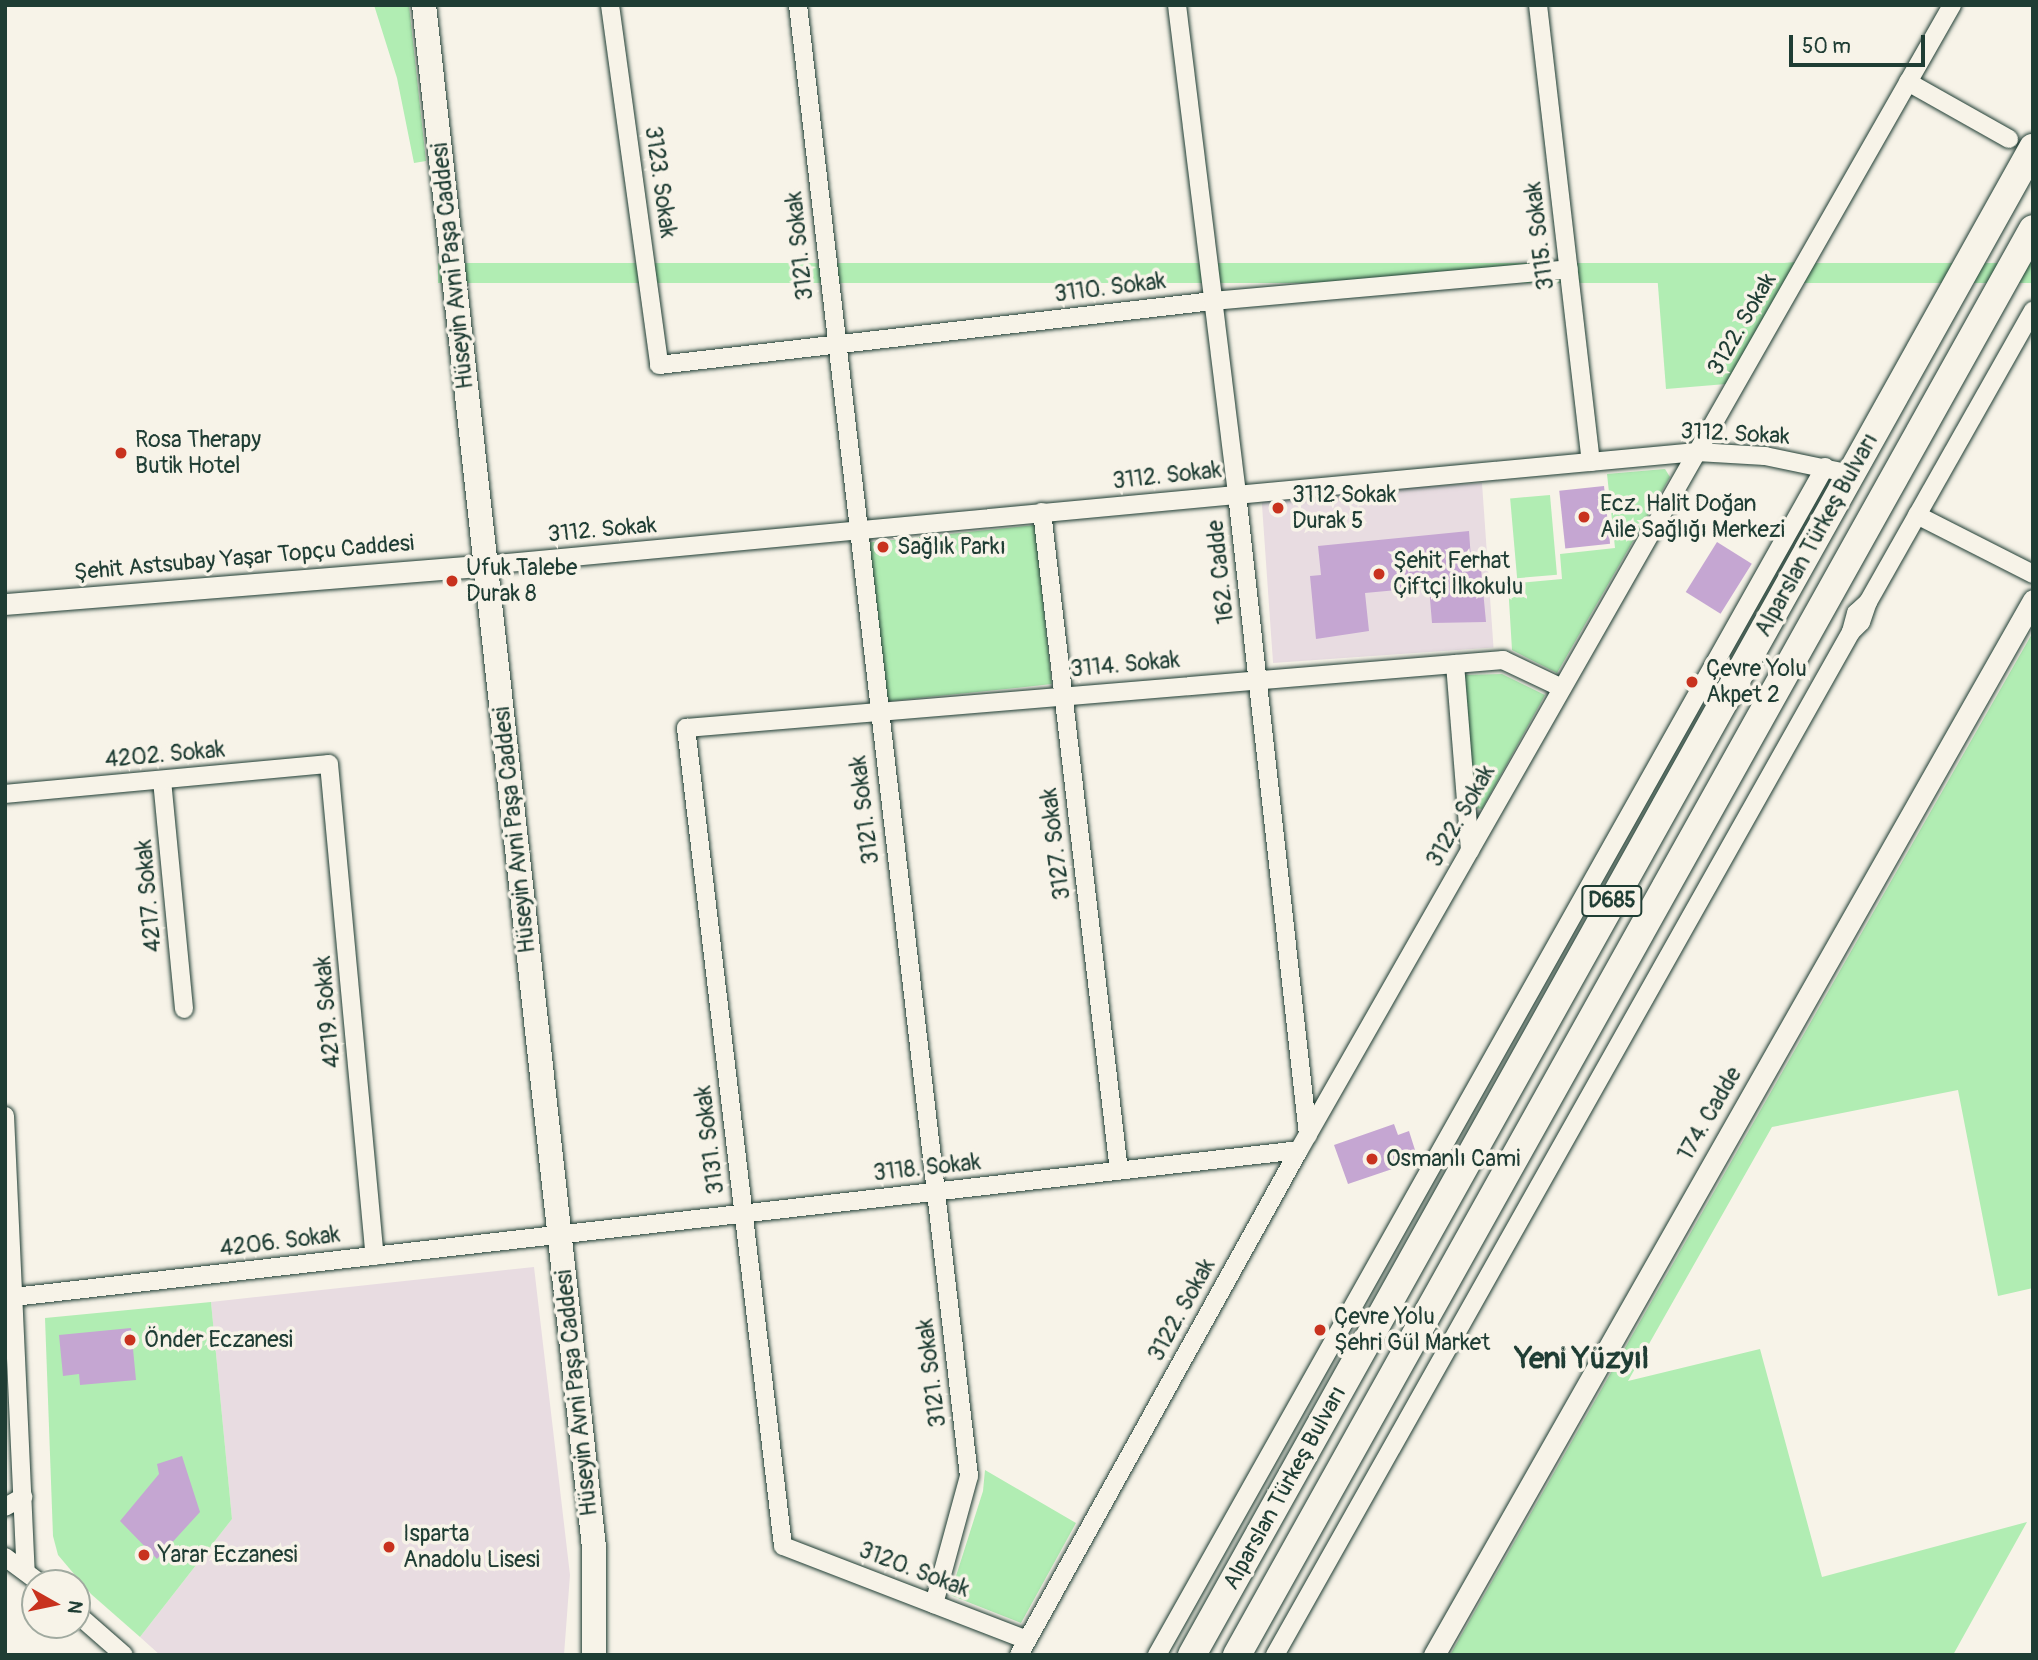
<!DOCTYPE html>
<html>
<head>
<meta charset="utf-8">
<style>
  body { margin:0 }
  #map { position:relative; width:2038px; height:1660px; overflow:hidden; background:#f7f3e8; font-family:Pangolin,sans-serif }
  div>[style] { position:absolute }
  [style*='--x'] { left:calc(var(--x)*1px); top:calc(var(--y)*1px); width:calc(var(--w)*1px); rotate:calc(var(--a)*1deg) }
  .built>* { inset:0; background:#e8dce1; transform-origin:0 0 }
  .green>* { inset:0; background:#b1edb3; transform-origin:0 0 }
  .building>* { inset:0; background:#c5a6d2; transform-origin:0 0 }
  .roads { filter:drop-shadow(0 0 2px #1f3d34) drop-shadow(0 0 2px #1f3d34) }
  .minor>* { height:18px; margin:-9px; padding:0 9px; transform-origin:9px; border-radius:9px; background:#f7f3e8 }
  .tertiary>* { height:21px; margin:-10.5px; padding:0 10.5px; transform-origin:10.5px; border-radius:10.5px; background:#f7f3e8 }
  .secondary>* { height:24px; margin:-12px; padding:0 12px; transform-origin:12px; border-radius:12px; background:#f7f3e8 }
  .trunk>* { height:28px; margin:-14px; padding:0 14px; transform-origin:14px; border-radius:14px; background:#f7f3e8 }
  .dots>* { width:19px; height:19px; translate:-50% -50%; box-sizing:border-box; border:4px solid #f7f3e8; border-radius:50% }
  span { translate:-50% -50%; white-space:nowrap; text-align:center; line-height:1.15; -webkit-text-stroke:7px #f7f3e8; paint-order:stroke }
  .shield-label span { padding:2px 5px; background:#f7f3e8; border:2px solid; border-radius:5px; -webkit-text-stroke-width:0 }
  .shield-label { font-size:21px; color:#1f3d34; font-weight:700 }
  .street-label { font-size:23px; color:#1f3d34 }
  .poi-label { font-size:23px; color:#1f3d34 }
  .left { translate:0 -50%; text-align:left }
  .district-label { font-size:30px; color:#1f3d34; font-weight:700 }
  .frame { position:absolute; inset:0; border:7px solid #1f3d34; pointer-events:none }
  .north { position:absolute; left:21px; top:1569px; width:70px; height:70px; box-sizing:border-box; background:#f7f3e8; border:2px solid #a1aaa0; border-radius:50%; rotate:99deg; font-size:19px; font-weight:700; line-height:28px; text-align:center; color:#1f3d34 }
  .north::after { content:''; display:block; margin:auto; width:24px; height:32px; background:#c8321e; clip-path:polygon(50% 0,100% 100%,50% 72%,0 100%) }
  .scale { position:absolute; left:1789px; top:35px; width:136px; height:32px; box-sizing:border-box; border:4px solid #1f3d34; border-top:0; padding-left:9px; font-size:21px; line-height:24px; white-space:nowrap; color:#1f3d34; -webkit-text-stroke:5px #f7f3e8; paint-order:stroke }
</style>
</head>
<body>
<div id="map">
  <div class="built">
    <i style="left:1482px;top:483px;width:165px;height:221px;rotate:86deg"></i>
    <i style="clip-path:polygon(534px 1267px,570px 1575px,564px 1655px,160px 1655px,140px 1637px,232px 1519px,211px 1302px)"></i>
  </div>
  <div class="green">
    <i style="clip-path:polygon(374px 5px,409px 5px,426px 161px,414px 163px,397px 78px)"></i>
    <i style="clip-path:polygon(1797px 262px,1726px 384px,1666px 389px,1657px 273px)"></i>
    <i style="left:2033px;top:263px;width:20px;height:1595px;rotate:90deg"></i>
    <i style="clip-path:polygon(1665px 469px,1670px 477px,1557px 673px,1512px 650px,1508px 584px,1562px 579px,1560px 554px,1615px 548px,1607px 474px)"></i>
    <i style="left:1550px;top:495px;width:80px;height:40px;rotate:85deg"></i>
    <i style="left:1035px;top:525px;width:160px;height:167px;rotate:84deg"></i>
    <i style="clip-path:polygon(2033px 632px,2033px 1288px,1998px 1296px,1958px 1090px,1772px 1127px,1628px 1381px,1760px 1349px,1822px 1577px,2027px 1522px,1953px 1655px,1450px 1655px)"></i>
    <i style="clip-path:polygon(1502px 674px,1545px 695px,1482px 809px,1475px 808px,1465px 675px)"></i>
    <i style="clip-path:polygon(211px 1302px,232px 1519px,140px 1637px,91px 1594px,58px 1555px,53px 1536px,45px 1318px)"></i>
    <i style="clip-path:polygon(985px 1470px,1076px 1523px,1021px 1623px,950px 1595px,983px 1491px)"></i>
  </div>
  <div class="building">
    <i style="left:1604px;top:486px;width:58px;height:45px;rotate:84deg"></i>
    <i style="clip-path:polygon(1469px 531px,1471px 559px,1480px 558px,1486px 622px,1432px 623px,1429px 587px,1365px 593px,1369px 631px,1316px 639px,1310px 576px,1321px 575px,1318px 546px)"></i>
    <i style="left:1717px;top:542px;width:41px;height:59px;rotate:32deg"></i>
    <i style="clip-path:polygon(1394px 1124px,1398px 1135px,1409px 1131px,1415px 1150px,1404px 1153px,1407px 1164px,1348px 1184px,1334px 1145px)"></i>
    <i style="clip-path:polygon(131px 1328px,136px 1380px,80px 1385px,79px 1374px,63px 1376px,59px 1335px)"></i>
    <i style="clip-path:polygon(182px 1456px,200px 1512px,157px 1559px,120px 1521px,159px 1474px,157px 1464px)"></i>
  </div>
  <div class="roads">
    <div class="minor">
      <i style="--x:610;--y:5;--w:363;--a:82.2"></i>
      <i style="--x:659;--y:365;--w:558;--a:-6.59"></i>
      <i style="--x:1213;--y:301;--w:357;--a:-5.1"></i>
      <i style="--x:798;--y:5;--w:1481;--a:83.37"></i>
      <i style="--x:969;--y:1476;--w:133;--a:105.3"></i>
      <i style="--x:1177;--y:5;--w:493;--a:83"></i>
      <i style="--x:1237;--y:494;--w:645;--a:83.68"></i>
      <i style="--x:1538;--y:5;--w:460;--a:83.4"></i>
      <i style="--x:1908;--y:82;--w:116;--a:29.4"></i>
      <i style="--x:1042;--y:512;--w:663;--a:83.34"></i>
      <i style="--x:1917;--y:515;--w:130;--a:27"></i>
      <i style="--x:486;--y:565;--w:1216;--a:-5.33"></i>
      <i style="--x:1697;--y:452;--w:68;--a:3.4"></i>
      <i style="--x:1765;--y:456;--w:88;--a:11.8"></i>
      <i style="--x:1868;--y:602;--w:335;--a:-60.5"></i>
      <i style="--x:1455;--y:664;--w:187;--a:85.4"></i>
      <i style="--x:162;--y:780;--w:230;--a:84.5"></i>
      <i style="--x:5;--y:794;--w:325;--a:-5.3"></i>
      <i style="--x:329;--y:764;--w:494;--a:84.7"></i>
      <i style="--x:5;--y:1116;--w:456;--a:87.4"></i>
      <i style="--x:5;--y:1298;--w:1302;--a:-6.52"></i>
      <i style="--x:5;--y:1507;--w:21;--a:-29"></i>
      <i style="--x:5;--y:1557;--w:44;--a:36.6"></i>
      <i style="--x:77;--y:1614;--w:62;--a:41.1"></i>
      <i style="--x:1027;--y:1640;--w:261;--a:-158.9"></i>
      <i style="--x:783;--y:1546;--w:824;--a:-96.76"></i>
      <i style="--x:686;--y:728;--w:820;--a:-4.76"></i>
      <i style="--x:1503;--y:660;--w:65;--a:25.4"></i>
      <i style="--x:1019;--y:1655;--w:577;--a:-60.99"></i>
      <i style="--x:1299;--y:1150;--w:1318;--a:-60.3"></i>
      <i style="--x:1157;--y:1655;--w:1363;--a:-60.65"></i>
      <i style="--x:1275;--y:1655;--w:1174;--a:-60.62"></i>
      <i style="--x:1851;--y:632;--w:14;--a:-45"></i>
      <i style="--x:1861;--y:622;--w:21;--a:-71"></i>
      <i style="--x:1868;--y:602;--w:16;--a:137"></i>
      <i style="--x:1856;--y:613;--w:20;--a:105"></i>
    </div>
    <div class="tertiary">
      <i style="--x:5;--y:604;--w:483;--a:-4.6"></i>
      <i style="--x:1434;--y:1655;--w:1213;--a:-60.41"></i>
    </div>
    <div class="secondary">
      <i style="--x:424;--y:5;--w:1552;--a:83.71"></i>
      <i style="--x:594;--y:1548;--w:107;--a:90"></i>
    </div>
    <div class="trunk">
      <i style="--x:1192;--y:1655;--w:1726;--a:-60.84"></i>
      <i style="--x:1237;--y:1655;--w:1633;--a:-60.83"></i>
    </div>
  </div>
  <div class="dots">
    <i style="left:121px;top:453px;background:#c8321e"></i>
    <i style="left:1278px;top:508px;background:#c8321e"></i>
    <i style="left:1584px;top:517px;background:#c8321e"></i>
    <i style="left:883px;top:547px;background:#c8321e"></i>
    <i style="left:1379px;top:574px;background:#c8321e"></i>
    <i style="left:452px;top:581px;background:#c8321e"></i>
    <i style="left:1692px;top:682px;background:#c8321e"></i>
    <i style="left:1372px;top:1159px;background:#c8321e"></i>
    <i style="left:1320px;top:1330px;background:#c8321e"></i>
    <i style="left:130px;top:1340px;background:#c8321e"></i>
    <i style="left:389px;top:1547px;background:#c8321e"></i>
    <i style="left:144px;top:1555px;background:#c8321e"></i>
  </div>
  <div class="shield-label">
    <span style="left:1612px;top:901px">D685</span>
  </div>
  <div class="street-label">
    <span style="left:660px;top:182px;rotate:82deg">3123. Sokak</span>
    <span style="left:1540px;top:236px;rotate:-97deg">3115. Sokak</span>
    <span style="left:800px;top:246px;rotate:-96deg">3121. Sokak</span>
    <span style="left:453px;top:266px;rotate:-96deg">Hüseyin Avni Paşa Caddesi</span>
    <span style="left:1110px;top:288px;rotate:-7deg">3110. Sokak</span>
    <span style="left:1742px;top:324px;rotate:-60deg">3122. Sokak</span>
    <span style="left:1735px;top:434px;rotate:3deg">3112. Sokak</span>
    <span style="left:1167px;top:476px;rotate:-6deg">3112. Sokak</span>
    <span style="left:602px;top:530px;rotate:-5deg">3112. Sokak</span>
    <span style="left:1817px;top:535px;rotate:-61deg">Alparslan Türkeş Bulvarı</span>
    <span style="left:244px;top:558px;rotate:-5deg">Şehit Astsubay Yaşar Topçu Caddesi</span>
    <span style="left:1221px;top:572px;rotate:-96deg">162. Cadde</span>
    <span style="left:1125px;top:665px;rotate:-5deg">3114. Sokak</span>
    <span style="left:165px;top:755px;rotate:-5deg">4202. Sokak</span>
    <span style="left:865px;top:810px;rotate:-97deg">3121. Sokak</span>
    <span style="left:1461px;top:816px;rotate:-60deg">3122. Sokak</span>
    <span style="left:515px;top:830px;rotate:-96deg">Hüseyin Avni Paşa Caddesi</span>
    <span style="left:1056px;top:844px;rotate:-97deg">3127. Sokak</span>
    <span style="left:149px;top:896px;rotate:-95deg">4217. Sokak</span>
    <span style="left:328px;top:1012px;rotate:-95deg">4219. Sokak</span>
    <span style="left:1710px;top:1114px;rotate:-60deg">174. Cadde</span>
    <span style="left:710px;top:1140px;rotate:-97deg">3131. Sokak</span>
    <span style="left:927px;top:1168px;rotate:-6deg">3118. Sokak</span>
    <span style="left:280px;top:1242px;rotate:-7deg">4206. Sokak</span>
    <span style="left:1182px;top:1310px;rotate:-61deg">3122. Sokak</span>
    <span style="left:932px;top:1373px;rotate:-97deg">3121. Sokak</span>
    <span style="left:577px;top:1393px;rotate:-96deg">Hüseyin Avni Paşa Caddesi</span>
    <span style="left:1285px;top:1488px;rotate:-61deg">Alparslan Türkeş Bulvarı</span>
    <span style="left:914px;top:1570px;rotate:21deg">3120. Sokak</span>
  </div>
  <div class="poi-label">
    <span class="left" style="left:135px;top:453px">Rosa Therapy<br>Butik Hotel</span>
    <span class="left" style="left:1292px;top:508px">3112 Sokak<br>Durak 5</span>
    <span class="left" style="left:1600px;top:517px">Ecz. Halit Doğan<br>Aile Sağlığı Merkezi</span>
    <span class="left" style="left:897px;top:547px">Sağlık Parkı</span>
    <span class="left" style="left:1393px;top:574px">Şehit Ferhat<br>Çiftçi İlkokulu</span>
    <span class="left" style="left:466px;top:581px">Ufuk Talebe<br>Durak 8</span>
    <span class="left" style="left:1706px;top:682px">Çevre Yolu<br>Akpet 2</span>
    <span class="left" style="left:1386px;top:1159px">Osmanlı Cami</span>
    <span class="left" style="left:1334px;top:1330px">Çevre Yolu<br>Şehri Gül Market</span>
    <span class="left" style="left:144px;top:1340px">Önder Eczanesi</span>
    <span class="left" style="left:403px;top:1547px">Isparta<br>Anadolu Lisesi</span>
    <span class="left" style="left:158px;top:1555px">Yarar Eczanesi</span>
  </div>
  <div class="district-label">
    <span style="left:1582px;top:1359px">Yeni Yüzyıl</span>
  </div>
  <div class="frame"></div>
  <div class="north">N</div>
  <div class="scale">50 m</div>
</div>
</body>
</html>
